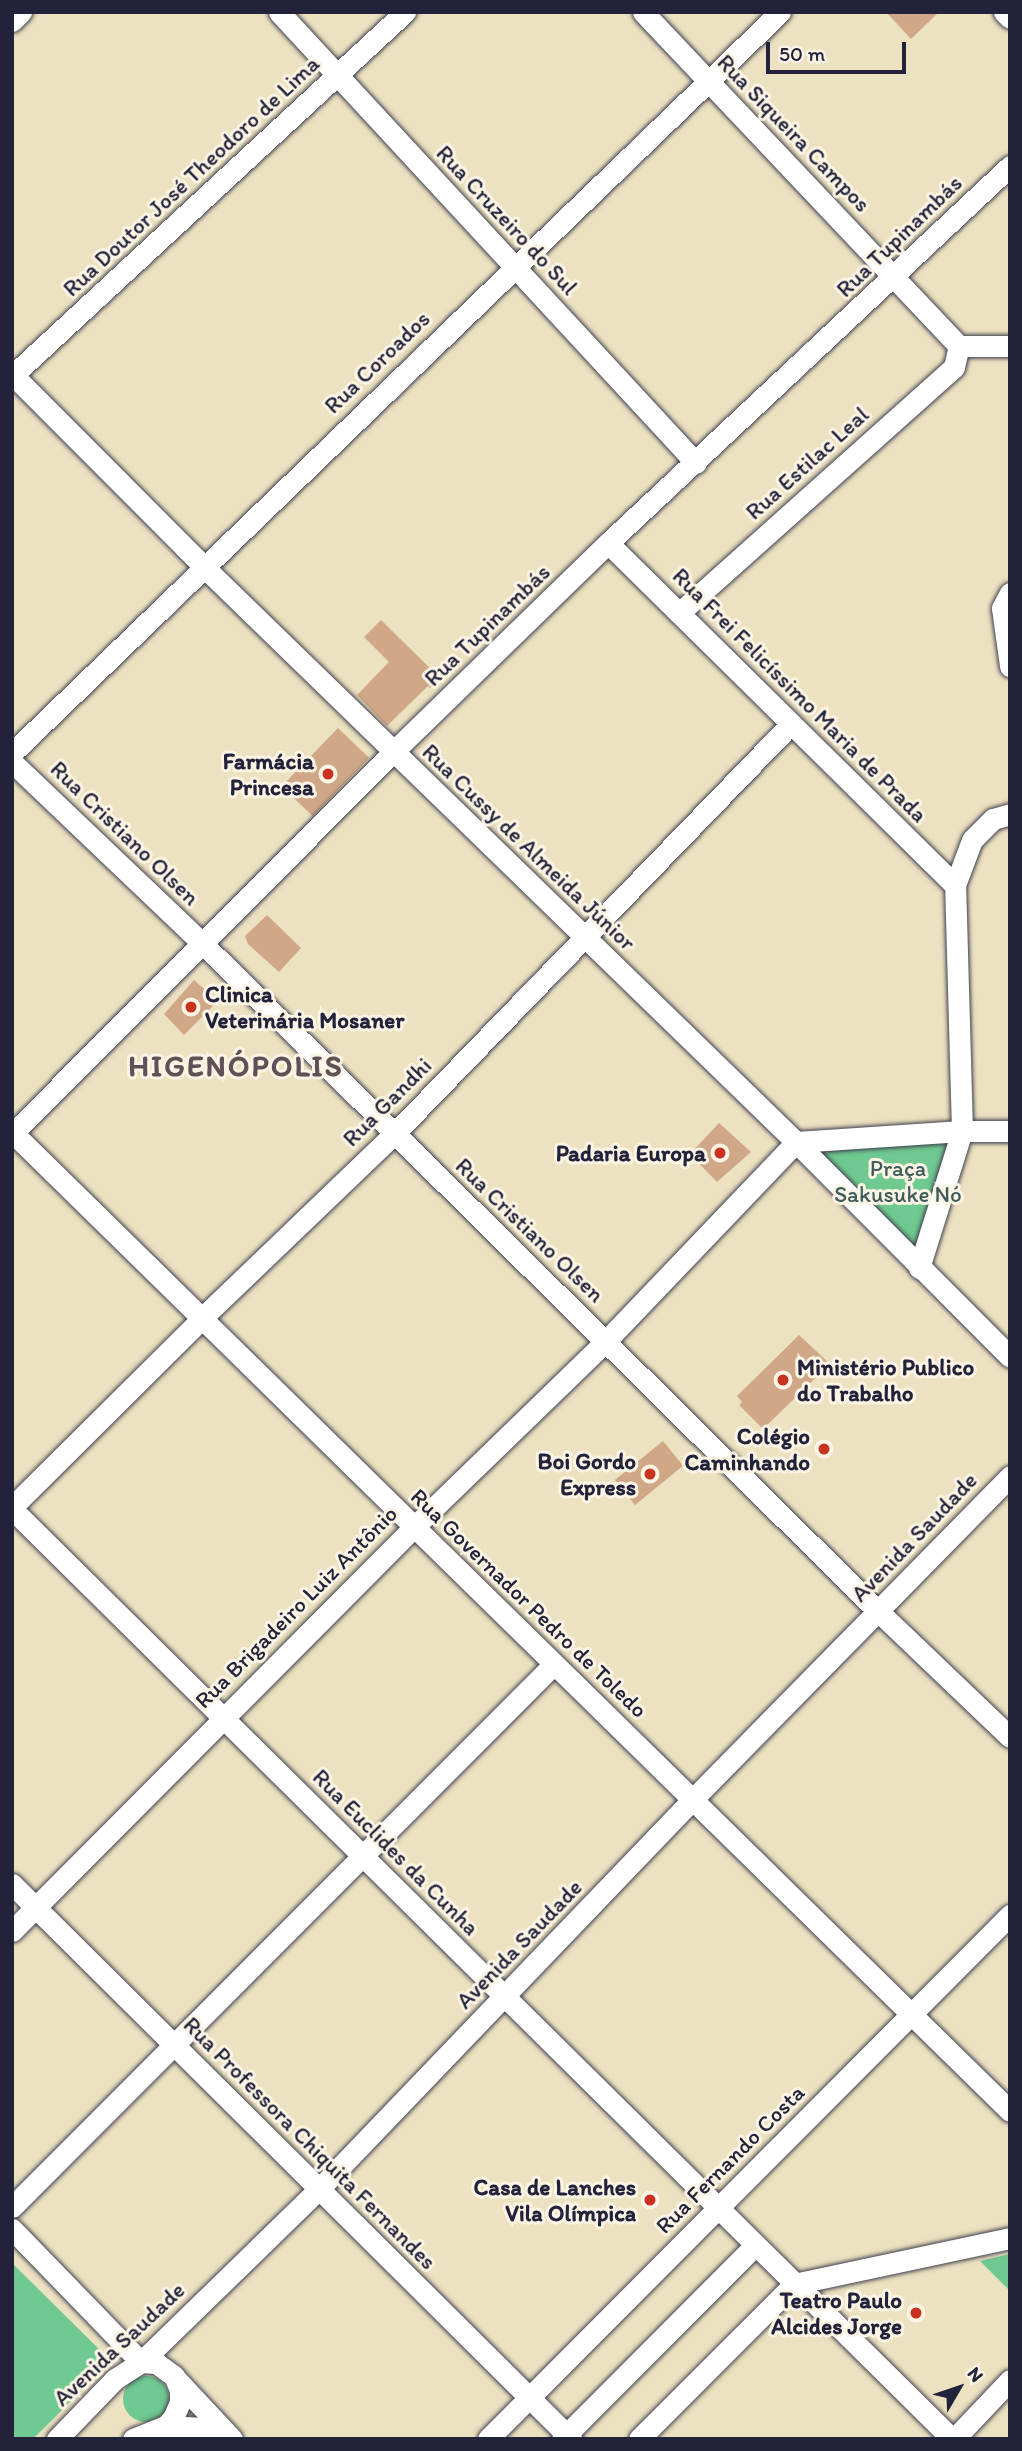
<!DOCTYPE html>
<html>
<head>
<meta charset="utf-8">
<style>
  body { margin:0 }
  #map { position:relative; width:1022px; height:2451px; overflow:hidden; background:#ece1c0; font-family:Itim,sans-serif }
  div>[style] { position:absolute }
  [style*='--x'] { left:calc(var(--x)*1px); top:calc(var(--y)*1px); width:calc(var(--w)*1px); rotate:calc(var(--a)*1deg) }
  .green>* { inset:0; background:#6fc990 }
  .round { border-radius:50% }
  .building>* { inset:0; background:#d0a888; transform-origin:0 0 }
  .roads { filter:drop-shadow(0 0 2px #403f4f) drop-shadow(0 0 2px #403f4f) }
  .minor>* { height:21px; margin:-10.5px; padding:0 10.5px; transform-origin:10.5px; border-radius:10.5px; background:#fff }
  .dots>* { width:19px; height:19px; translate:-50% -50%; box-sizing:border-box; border:4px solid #fcf5e5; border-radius:50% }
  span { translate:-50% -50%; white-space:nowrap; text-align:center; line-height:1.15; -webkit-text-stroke:6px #fcf5e5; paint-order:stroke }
  .street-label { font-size:23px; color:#22223b }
  .poi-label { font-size:23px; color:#22223b; font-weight:700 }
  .right { translate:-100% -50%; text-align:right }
  .left { translate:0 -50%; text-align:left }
  .park-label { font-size:23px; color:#3d5c59 }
  .district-label { font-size:30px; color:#5f5156; font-weight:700; letter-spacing:2px }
  .frame { position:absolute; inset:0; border:14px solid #22223b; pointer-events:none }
  .north { position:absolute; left:924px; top:2353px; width:70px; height:70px; -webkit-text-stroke:5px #fcf5e5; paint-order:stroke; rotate:51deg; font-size:19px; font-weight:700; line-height:28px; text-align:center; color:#22223b }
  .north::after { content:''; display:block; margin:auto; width:24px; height:32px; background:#22223b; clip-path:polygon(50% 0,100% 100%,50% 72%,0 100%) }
  .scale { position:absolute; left:766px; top:42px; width:140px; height:32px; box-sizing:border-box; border:4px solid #22223b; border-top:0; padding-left:9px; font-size:21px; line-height:24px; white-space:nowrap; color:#22223b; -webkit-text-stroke:5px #fcf5e5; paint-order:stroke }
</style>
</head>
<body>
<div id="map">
  <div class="green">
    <i style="clip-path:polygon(960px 1134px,918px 1262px,800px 1144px)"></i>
    <i style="clip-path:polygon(1010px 2254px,1010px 2291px,980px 2261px)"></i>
    <i style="clip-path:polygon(12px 2263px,111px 2361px,33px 2439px,12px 2439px)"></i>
    <i class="round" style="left:123px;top:2376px;width:46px;height:46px"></i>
  </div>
  <div class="building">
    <i style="clip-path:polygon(886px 12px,939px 12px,911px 39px)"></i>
    <i style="clip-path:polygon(381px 620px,440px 678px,430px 688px,428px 686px,387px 726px,357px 695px,389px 662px,364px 637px)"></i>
    <i style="left:338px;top:728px;width:43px;height:81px;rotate:44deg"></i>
    <i style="clip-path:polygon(267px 915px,301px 948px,279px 972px,248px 944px,245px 936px)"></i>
    <i style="clip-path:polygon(194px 980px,218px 1001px,184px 1035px,164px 1014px)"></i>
    <i style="clip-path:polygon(719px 1123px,751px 1152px,717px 1182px,690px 1154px)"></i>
    <i style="clip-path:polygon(799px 1335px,830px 1364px,763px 1429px,739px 1405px,742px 1402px,737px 1396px)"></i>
    <i style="left:663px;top:1441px;width:32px;height:62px;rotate:51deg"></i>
  </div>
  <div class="roads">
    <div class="minor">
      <i style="--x:279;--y:12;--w:614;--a:47.24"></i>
      <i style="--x:643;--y:12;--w:460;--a:46.6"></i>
      <i style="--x:959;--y:346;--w:51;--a:0"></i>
      <i style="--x:1004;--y:12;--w:8;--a:45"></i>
      <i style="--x:12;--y:21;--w:13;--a:-45"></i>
      <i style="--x:12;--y:374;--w:271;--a:45.1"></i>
      <i style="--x:203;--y:566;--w:827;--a:44.17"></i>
      <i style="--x:796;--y:1142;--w:303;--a:45.1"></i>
      <i style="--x:12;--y:376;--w:536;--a:-42.81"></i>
      <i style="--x:608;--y:543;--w:487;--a:44.6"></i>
      <i style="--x:1010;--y:593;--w:17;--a:118"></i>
      <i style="--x:1002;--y:608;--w:59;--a:82.1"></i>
      <i style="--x:679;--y:613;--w:369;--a:-41.8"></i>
      <i style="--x:954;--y:367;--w:22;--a:-77"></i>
      <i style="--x:12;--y:753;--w:1067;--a:-43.97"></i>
      <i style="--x:12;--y:762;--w:264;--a:43.6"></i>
      <i style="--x:203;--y:944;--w:949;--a:44.66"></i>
      <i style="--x:878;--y:1611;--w:182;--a:43.7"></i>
      <i style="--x:12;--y:1132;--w:1398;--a:44.45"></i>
      <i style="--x:12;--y:1134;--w:540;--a:-45.08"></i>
      <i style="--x:393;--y:752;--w:300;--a:-44.2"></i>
      <i style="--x:608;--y:543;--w:551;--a:-43.16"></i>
      <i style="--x:919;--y:1268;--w:144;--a:-72.6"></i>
      <i style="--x:962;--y:1131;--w:246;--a:-91.6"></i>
      <i style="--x:955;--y:885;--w:48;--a:-69.3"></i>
      <i style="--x:972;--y:840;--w:30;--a:-45"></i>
      <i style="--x:993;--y:819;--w:18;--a:-16"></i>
      <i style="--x:12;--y:1507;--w:268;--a:-44.8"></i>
      <i style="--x:202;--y:1318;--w:266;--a:-43.8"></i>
      <i style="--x:394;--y:1134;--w:569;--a:-45.93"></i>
      <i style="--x:12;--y:1509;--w:1322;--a:44.69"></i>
      <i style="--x:12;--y:1884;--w:788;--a:44.79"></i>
      <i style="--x:12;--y:1931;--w:570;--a:-45.14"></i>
      <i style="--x:414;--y:1527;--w:267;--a:-44.1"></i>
      <i style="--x:606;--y:1341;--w:275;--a:-46.3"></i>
      <i style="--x:796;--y:1142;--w:166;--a:-3.8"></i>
      <i style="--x:962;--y:1131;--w:48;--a:0"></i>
      <i style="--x:12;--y:2207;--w:767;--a:-45.05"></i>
      <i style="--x:12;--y:2229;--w:185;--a:45.9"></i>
      <i style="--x:176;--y:2379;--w:82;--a:47"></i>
      <i style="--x:166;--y:2426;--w:56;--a:3.1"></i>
      <i style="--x:57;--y:2439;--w:83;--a:-46"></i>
      <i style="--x:115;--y:2379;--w:31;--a:-33"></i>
      <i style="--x:141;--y:2362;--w:247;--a:-44.2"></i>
      <i style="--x:318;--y:2190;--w:540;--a:-46.2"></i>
      <i style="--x:692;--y:1800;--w:454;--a:-45.5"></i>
      <i style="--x:133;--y:2439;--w:35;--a:-22"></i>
      <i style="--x:166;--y:2426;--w:11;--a:-49"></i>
      <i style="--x:173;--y:2418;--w:17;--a:-66"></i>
      <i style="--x:180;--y:2402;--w:12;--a:-90"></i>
      <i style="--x:180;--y:2390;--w:15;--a:-113"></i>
      <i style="--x:174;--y:2376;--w:22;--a:-144"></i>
      <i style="--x:156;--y:2363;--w:15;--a:-176"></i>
      <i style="--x:488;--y:2439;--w:740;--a:-45.11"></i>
      <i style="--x:562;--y:2439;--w:274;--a:-45.1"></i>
      <i style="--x:639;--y:2439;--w:219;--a:-45"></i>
      <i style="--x:794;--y:2284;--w:221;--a:-12"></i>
      <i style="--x:954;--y:2439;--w:81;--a:-46.5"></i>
    </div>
  </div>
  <div class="dots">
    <i style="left:328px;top:774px;background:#c8321e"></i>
    <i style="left:191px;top:1007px;background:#c8321e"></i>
    <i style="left:720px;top:1153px;background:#c8321e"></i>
    <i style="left:783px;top:1380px;background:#c8321e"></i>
    <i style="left:824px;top:1449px;background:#c8321e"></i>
    <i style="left:650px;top:1474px;background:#c8321e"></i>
    <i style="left:650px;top:2200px;background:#c8321e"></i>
    <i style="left:916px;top:2313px;background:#c8321e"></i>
  </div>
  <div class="street-label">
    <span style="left:794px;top:133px;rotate:46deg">Rua Siqueira Campos</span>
    <span style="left:191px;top:176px;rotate:-43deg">Rua Doutor José Theodoro de Lima</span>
    <span style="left:507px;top:220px;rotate:47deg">Rua Cruzeiro do Sul</span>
    <span style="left:899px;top:236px;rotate:-44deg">Rua Tupinambás</span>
    <span style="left:377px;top:362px;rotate:-44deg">Rua Coroados</span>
    <span style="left:807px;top:463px;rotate:-42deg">Rua Estilac Leal</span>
    <span style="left:487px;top:625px;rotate:-44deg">Rua Tupinambás</span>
    <span style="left:800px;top:695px;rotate:45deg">Rua Frei Felicíssimo Maria de Prada</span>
    <span style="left:125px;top:833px;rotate:44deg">Rua Cristiano Olsen</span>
    <span style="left:529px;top:847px;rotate:44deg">Rua Cussy de Almeida Júnior</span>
    <span style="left:387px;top:1102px;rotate:-45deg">Rua Gandhi</span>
    <span style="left:530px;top:1230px;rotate:44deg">Rua Cristiano Olsen</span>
    <span style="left:914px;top:1537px;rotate:-46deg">Avenida Saudade</span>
    <span style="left:529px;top:1603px;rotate:44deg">Rua Governador Pedro de Toledo</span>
    <span style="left:296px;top:1607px;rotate:-45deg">Rua Brigadeiro Luiz Antônio</span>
    <span style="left:396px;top:1852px;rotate:45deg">Rua Euclides da Cunha</span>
    <span style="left:519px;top:1944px;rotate:-46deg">Avenida Saudade</span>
    <span style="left:310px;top:2143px;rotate:45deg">Rua Professora Chiquita Fernandes</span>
    <span style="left:730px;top:2159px;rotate:-45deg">Rua Fernando Costa</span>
    <span style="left:119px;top:2344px;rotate:-43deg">Avenida Saudade</span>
  </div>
  <div class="poi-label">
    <span class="right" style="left:314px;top:774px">Farmácia<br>Princesa</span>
    <span class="left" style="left:205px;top:1007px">Clinica<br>Veterinária Mosaner</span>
    <span class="right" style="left:706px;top:1153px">Padaria Europa</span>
    <span class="left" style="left:797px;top:1380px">Ministério Publico<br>do Trabalho</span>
    <span class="right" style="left:810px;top:1449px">Colégio<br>Caminhando</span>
    <span class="right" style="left:636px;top:1474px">Boi Gordo<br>Express</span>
    <span class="right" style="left:636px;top:2200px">Casa de Lanches<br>Vila Olímpica</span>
    <span class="right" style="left:902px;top:2313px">Teatro Paulo<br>Alcides Jorge</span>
  </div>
  <div class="park-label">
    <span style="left:898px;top:1181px">Praça<br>Sakusuke Nó</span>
  </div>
  <div class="district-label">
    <span style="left:236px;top:1066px">HIGENÓPOLIS</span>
  </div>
  <div class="frame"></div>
  <div class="north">N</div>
  <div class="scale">50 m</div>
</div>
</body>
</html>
